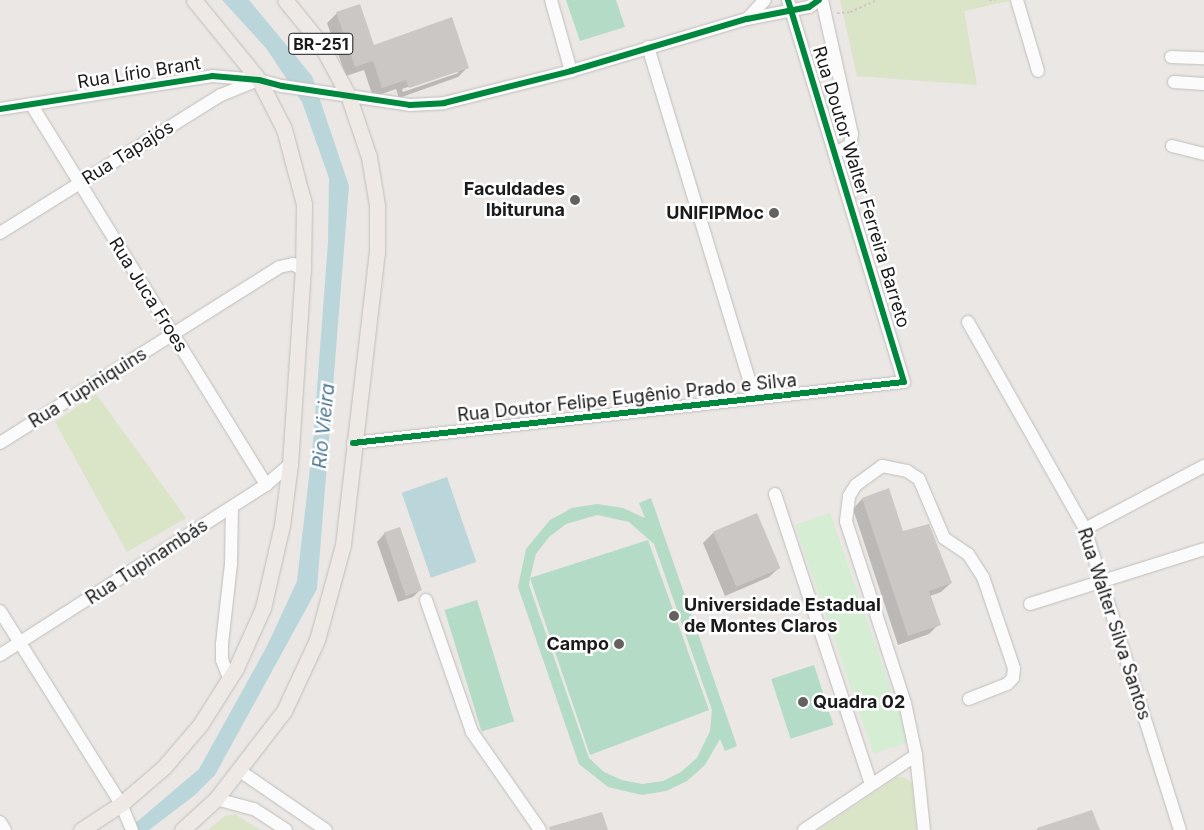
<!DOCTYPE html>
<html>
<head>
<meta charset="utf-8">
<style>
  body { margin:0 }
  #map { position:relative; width:1204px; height:830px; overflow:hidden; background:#eae7e4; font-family:Inter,sans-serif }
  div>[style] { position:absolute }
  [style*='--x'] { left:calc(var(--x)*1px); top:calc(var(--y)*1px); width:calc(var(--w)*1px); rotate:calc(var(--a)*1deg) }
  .grass>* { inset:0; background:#dae4c6 }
  .park>* { inset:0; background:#d5edd2; transform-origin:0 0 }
  .pitch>* { inset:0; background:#b4dbc6; transform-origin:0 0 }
  .water>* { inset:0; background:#bbd6da; transform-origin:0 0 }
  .shadow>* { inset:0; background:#0003 }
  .building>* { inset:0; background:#cac7c5; transform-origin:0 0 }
  .path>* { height:2px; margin-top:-1px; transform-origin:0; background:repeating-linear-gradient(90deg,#d3c6c6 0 2.5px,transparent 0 5px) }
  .roads { filter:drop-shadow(0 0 1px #bfbebc) drop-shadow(0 0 1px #bfbebc) }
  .minor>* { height:12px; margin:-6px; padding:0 6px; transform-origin:6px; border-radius:6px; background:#fcfbfb }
  .major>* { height:15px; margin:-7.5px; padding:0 7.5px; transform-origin:7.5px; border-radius:7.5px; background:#eee9e4 }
  .cycleway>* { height:6px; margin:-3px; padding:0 3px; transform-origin:3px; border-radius:3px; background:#00873e }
  .dots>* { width:14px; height:14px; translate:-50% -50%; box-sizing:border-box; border:2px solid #fff; border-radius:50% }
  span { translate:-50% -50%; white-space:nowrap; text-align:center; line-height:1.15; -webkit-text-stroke:5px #fff; paint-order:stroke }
  .shield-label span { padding:1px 4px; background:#fff; border:1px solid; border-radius:4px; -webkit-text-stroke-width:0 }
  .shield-label { font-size:16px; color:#1b1b1b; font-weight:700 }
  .street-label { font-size:18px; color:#1b1b1b }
  .poi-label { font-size:18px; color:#1b1b1b; font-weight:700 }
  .right { translate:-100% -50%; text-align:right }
  .left { translate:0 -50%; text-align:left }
  .water-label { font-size:19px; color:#4d7791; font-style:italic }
</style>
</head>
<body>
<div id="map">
  <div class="grass">
    <i style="clip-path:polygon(840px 0,1009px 0,1009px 1px,964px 11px,977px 85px,857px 76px)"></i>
    <i style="clip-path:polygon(96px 394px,186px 518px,127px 552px,55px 422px)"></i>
    <i style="clip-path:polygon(897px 777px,903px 777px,912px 783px,916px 830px,819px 830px)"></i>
    <i style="clip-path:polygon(235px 814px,260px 830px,208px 830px,225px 816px)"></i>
  </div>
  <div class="park">
    <i style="left:830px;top:513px;width:242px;height:37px;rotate:71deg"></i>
  </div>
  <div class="pitch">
    <i style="clip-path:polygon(566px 0,616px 0,625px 27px,580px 41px)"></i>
    <i style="clip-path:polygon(evenodd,651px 498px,737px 746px,725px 751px,720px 739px,705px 765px,687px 781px,666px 791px,642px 795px,608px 787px,579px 764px,518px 587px,526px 549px,550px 520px,572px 508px,597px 504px,623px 508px,645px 518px,639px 503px,651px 498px,597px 515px,629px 522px,654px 544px,712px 710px,710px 731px,697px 758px,681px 772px,663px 781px,642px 784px,622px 780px,604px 772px,589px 758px,529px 585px,530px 578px,590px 755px,709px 710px,648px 540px,530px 578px,536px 554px,549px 537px,566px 524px,597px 515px)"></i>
    <i style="left:477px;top:600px;width:127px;height:34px;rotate:73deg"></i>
    <i style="left:814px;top:665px;width:63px;height:45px;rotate:72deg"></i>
  </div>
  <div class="water">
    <i style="clip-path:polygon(222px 0,249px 0,312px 76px,349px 186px,317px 589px,215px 775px,195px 795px,149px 830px,123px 830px,139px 820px,199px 769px,267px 646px,297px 581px,313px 442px,328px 242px,329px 178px,302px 102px,266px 48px)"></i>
    <i style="left:447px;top:477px;width:90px;height:48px;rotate:71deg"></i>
  </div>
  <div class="shadow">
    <i style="clip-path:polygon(evenodd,337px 13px,373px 46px,468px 67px,458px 77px,399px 98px,396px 89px,373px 97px,364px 70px,346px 76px,327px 23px,337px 13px,458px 70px,458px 73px,403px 92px,402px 89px,458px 70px)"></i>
    <i style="clip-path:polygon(862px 499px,902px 532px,951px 583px,941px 592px,930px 596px,939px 624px,929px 634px,898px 645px,853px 509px)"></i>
    <i style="clip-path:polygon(757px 515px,779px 568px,769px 577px,725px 596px,703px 543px,713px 533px)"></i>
    <i style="clip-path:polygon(399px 529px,421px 589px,413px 597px,398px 602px,377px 542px,384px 534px)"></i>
  </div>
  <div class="building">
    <i style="clip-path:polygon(360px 4px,374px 45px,452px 17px,469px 68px,409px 88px,406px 80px,382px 88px,373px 61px,355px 67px,336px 12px)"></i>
    <i style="clip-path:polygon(889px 488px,903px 531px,929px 524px,952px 583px,929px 591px,941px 625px,908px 636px,862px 498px)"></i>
    <i style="left:757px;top:513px;width:60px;height:48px;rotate:67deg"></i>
    <i style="left:400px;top:527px;width:67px;height:17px;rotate:71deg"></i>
    <i style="clip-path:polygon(1092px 810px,1100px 830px,1037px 830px,1037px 828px)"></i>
    <i style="clip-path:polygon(602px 812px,608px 830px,550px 830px,549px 827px)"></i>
  </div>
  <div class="path">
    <i style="--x:989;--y:0;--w:6;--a:0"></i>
    <i style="--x:837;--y:13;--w:13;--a:-4"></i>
    <i style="--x:850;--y:12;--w:30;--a:-24"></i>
  </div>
  <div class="roads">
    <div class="minor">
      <i style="--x:551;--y:0;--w:74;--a:74.3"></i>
      <i style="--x:822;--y:0;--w:137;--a:77.4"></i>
      <i style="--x:852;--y:134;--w:11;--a:100"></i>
      <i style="--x:850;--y:145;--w:17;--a:152"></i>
      <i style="--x:1017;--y:0;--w:74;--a:73.5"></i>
      <i style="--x:749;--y:17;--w:23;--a:-47"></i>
      <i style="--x:648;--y:47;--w:368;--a:73.1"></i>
      <i style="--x:1171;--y:57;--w:33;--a:2"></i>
      <i style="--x:1174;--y:82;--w:30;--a:4"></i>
      <i style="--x:31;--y:104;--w:448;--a:58.3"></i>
      <i style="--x:0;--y:109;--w:215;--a:-8.8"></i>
      <i style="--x:212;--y:76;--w:47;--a:4.9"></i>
      <i style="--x:259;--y:80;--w:24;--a:15"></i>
      <i style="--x:282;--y:86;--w:129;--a:8.4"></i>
      <i style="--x:410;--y:105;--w:34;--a:-3"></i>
      <i style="--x:444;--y:103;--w:131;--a:-14.1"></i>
      <i style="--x:571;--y:71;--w:184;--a:-16.5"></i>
      <i style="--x:747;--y:19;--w:63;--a:-11"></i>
      <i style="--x:809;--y:7;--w:12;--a:-35"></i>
      <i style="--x:1172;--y:146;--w:33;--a:14"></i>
      <i style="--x:0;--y:233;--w:261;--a:-32"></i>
      <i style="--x:221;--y:95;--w:35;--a:-22"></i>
      <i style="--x:968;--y:322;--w:238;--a:60.5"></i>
      <i style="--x:1085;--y:529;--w:316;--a:72.5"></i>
      <i style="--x:0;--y:443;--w:330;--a:-32.2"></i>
      <i style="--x:279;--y:267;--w:14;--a:-12"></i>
      <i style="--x:293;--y:264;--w:12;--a:31"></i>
      <i style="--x:353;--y:443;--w:554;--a:-6.32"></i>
      <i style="--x:904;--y:382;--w:399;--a:-106.9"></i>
      <i style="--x:775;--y:494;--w:306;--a:71.7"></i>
      <i style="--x:1085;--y:529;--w:135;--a:-27.9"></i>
      <i style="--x:426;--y:600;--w:140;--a:70.8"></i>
      <i style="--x:472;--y:732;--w:119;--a:55.2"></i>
      <i style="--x:1030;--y:604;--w:182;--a:-17.5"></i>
      <i style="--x:0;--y:611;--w:228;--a:57.9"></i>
      <i style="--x:121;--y:804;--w:28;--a:67"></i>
      <i style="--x:0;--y:655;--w:316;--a:-32.6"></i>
      <i style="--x:266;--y:485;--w:32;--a:-41"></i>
      <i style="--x:229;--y:678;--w:19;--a:-111"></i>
      <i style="--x:222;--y:660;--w:16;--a:-90"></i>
      <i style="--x:222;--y:644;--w:81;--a:-83.6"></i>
      <i style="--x:231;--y:564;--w:57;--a:-89"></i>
      <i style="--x:240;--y:771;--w:104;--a:34.5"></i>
      <i style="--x:216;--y:799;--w:39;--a:15"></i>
      <i style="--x:254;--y:809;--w:38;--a:33"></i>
      <i style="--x:0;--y:822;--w:9;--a:58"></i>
      <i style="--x:804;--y:830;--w:135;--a:-33.8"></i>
      <i style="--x:924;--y:830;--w:75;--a:-96.1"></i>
      <i style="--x:916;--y:755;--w:53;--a:-101.9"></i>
      <i style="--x:905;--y:703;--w:191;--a:-108"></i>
      <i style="--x:846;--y:521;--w:25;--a:-83"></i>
      <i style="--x:849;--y:496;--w:13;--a:-58"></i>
      <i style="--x:856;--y:485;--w:32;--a:-36"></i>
      <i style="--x:882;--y:466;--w:25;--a:11"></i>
      <i style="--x:907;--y:471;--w:14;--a:34"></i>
      <i style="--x:919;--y:479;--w:64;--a:67"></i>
      <i style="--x:944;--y:538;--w:29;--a:34"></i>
      <i style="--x:968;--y:554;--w:27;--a:57"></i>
      <i style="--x:983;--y:577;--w:96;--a:71.2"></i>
      <i style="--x:1014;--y:668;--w:10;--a:96"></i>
      <i style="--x:1013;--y:678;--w:8;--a:135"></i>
      <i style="--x:1007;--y:684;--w:41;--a:158.5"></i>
    </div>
    <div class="major">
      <i style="--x:81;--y:830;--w:48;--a:-33"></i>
      <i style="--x:121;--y:804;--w:57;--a:-40.7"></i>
      <i style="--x:164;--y:767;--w:55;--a:-49.4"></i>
      <i style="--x:200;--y:725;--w:67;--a:-57.7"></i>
      <i style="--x:236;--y:668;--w:66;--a:-65.8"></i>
      <i style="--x:263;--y:608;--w:85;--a:-77.1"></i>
      <i style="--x:282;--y:525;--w:62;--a:-82.5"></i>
      <i style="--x:290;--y:464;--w:194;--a:-86.2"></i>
      <i style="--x:303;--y:270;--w:66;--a:-89.1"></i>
      <i style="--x:304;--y:204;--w:78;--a:-104.9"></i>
      <i style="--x:284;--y:129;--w:55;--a:-117"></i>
      <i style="--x:259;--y:80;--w:103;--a:-129.1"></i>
      <i style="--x:182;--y:830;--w:46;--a:-42.4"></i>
      <i style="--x:216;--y:799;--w:111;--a:-52.3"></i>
      <i style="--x:284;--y:711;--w:78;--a:-65.1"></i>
      <i style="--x:317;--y:640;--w:98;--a:-74.7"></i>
      <i style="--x:343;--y:545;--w:294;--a:-83.4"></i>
      <i style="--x:377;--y:253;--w:48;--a:-90"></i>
      <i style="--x:377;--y:205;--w:49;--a:-99.5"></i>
      <i style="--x:369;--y:157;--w:65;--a:-108.7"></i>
      <i style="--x:348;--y:95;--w:59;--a:-118.3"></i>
      <i style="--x:320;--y:43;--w:55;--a:-129.1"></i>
    </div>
  </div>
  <div class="cycleway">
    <i style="--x:0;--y:109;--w:215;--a:-8.8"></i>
    <i style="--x:212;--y:76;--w:47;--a:4.9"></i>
    <i style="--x:259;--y:80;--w:24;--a:15"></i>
    <i style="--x:282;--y:86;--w:129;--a:8.4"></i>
    <i style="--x:410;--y:105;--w:34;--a:-3"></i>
    <i style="--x:444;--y:103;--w:131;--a:-14.1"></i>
    <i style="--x:571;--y:71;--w:184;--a:-16.5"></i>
    <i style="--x:747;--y:19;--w:63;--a:-11"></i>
    <i style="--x:809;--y:7;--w:12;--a:-35"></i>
    <i style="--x:353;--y:443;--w:554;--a:-6.32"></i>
    <i style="--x:904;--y:382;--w:399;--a:-106.9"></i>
  </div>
  <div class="dots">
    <i style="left:575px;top:200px;background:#636261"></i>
    <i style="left:774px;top:213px;background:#636261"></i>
    <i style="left:674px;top:616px;background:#636261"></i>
    <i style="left:619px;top:644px;background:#636261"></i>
    <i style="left:803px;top:702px;background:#636261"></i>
  </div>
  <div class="shield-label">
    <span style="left:321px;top:44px">BR-251</span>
  </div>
  <div class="street-label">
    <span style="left:139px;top:73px;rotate:-9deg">Rua Lírio Brant</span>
    <span style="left:128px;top:153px;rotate:-32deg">Rua Tapajós</span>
    <span style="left:861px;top:187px;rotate:73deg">Rua Doutor Walter Ferreira Barreto</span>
    <span style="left:148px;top:295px;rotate:58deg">Rua Juca Froes</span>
    <span style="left:88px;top:388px;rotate:-32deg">Rua Tupiniquins</span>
    <span style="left:627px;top:398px;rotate:-6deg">Rua Doutor Felipe Eugênio Prado e Silva</span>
    <span style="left:147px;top:562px;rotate:-33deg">Rua Tupinambás</span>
    <span style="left:1114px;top:624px;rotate:72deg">Rua Walter Silva Santos</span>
  </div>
  <div class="poi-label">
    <span class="right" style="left:565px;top:200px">Faculdades<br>Ibituruna</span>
    <span class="right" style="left:764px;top:213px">UNIFIPMoc</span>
    <span class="left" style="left:684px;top:616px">Universidade Estadual<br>de Montes Claros</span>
    <span class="right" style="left:609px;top:644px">Campo</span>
    <span class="left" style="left:813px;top:702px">Quadra 02</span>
  </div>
  <div class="water-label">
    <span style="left:324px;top:426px;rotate:-84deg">Rio Vieira</span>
  </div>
</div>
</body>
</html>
